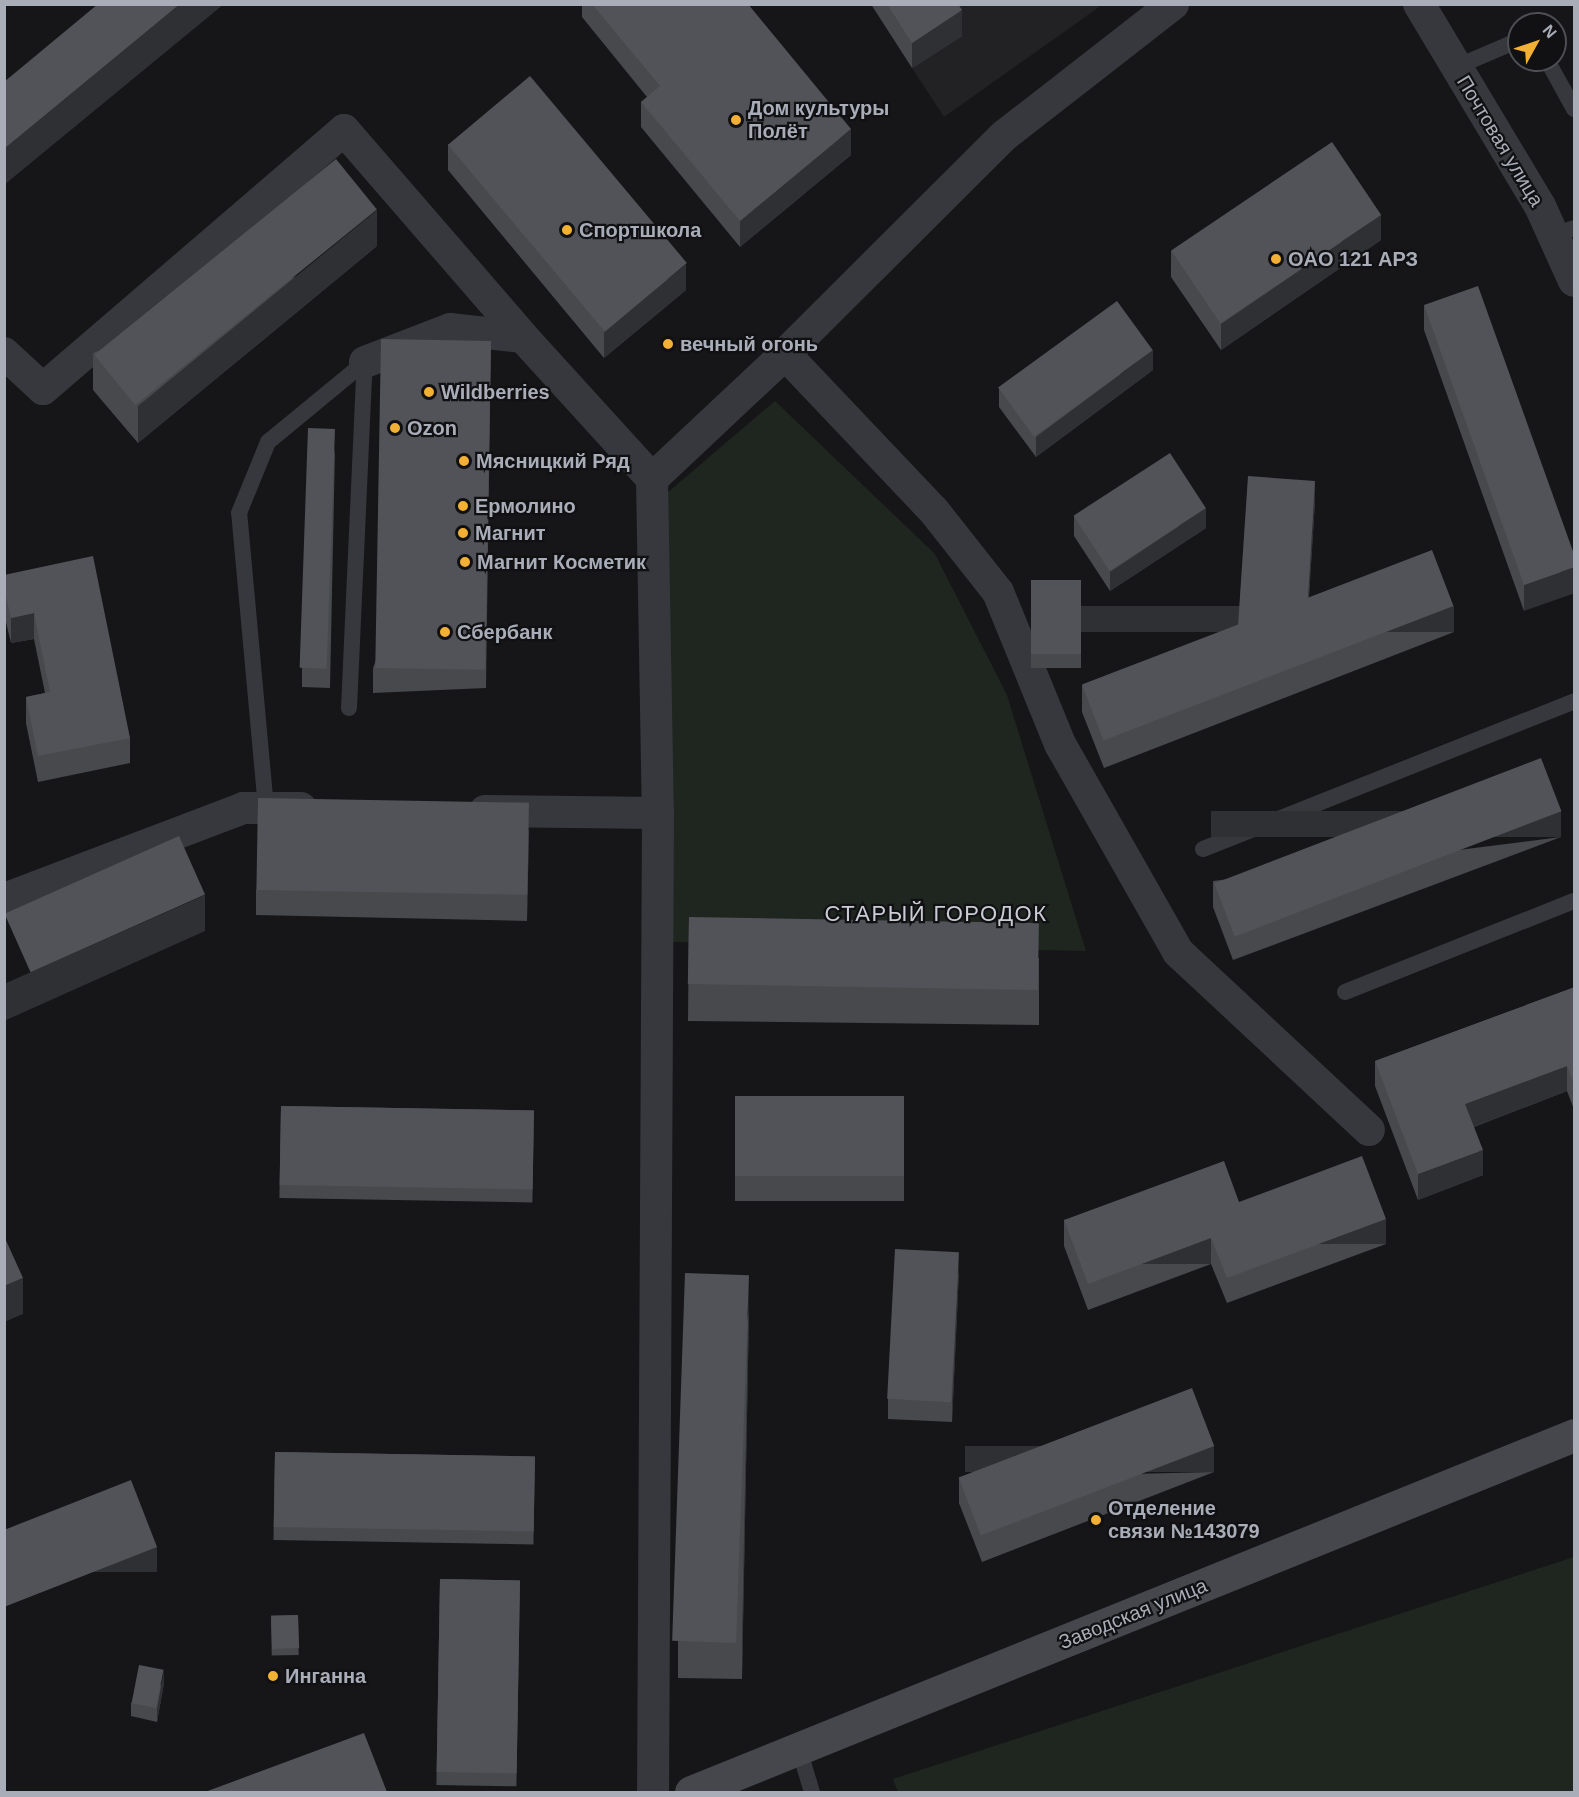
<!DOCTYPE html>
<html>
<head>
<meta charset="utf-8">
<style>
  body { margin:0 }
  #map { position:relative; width:1579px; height:1797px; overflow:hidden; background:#161618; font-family:Helvetica,sans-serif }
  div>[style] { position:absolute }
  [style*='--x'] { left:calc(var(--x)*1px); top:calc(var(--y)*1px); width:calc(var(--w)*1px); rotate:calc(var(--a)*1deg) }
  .built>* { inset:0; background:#222225 }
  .green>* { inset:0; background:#1e261f }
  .lane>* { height:16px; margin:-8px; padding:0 8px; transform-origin:8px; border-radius:8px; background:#37383d }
  .street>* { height:32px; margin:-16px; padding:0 16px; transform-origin:16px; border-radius:16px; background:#37383d }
  .secondary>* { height:33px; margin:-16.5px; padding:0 16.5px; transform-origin:16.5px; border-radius:16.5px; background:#45474d }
  .wall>* { inset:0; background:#47494d; transform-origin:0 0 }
  .shaded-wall>* { inset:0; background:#2f3033; transform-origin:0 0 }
  .building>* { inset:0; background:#525359; transform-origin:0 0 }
  .dots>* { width:16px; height:16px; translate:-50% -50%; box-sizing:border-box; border:3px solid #111113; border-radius:50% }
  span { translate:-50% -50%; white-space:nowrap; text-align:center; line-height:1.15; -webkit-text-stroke:4.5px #111113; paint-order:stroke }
  .poi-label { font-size:20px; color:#a8adb8; font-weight:700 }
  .left { translate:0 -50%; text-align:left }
  .street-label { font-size:20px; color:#a8adb8 }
  .quarter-label { font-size:22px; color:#c9ccd4; letter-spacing:1.5px }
  .frame { position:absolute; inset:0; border:6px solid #a8adb8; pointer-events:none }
  .north { position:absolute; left:1507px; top:12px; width:60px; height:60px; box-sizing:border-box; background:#111113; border:2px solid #4d4f55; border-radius:50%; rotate:50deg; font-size:16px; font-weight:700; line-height:24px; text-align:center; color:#a8adb8 }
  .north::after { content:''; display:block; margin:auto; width:21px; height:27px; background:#f2b134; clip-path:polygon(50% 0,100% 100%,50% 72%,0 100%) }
</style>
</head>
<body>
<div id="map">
  <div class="built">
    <i style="clip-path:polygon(871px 5px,1102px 5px,944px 117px)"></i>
  </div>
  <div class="green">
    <i style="clip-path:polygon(775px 401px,935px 554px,1007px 695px,1086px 951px,673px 942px,667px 493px)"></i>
    <i style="clip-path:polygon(1574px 1557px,1574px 1792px,898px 1792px,893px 1779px)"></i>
  </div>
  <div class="lane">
    <i style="--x:1547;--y:60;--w:56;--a:61.1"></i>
    <i style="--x:1456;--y:67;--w:69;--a:-23.2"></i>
    <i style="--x:1553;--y:235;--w:22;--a:-18"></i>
    <i style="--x:349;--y:708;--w:346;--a:-87.4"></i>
    <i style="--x:266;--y:808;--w:296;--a:-95.2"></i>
    <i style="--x:239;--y:513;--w:77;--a:-67.8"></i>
    <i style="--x:268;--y:442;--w:126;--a:-39.5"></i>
    <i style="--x:1203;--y:849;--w:399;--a:-21.7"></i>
    <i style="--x:1345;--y:992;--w:246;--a:-21.7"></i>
    <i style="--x:799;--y:1749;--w:45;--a:73.2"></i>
  </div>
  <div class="street">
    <i style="--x:1419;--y:4;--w:235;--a:59.1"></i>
    <i style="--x:1540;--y:206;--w:82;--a:65.6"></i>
    <i style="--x:4;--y:353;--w:53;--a:42.7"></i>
    <i style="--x:43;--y:389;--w:397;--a:-40.7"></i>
    <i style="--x:344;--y:130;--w:274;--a:49.1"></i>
    <i style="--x:785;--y:354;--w:310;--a:-44.9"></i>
    <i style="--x:1005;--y:135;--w:213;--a:-37.9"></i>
    <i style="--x:365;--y:362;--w:91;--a:-21.2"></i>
    <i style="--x:450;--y:329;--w:73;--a:6.3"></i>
    <i style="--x:523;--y:337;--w:192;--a:47.7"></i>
    <i style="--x:652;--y:479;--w:334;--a:89"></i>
    <i style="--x:658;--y:813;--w:979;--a:90.29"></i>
    <i style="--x:652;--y:479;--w:183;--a:-43.2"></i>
    <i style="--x:785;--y:354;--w:216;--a:46.5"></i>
    <i style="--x:934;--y:511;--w:103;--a:51.7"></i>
    <i style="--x:998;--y:592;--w:164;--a:67.8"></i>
    <i style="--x:1060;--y:744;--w:239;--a:60.4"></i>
    <i style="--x:1178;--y:952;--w:261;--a:43"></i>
    <i style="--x:485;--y:811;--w:173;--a:0.7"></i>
    <i style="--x:4;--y:899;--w:256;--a:-20.8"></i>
    <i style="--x:243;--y:808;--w:58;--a:0"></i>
  </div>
  <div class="secondary">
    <i style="--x:691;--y:1792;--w:952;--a:-22.01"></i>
  </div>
  <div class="wall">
    <i style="clip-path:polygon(582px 4px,748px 4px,851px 155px,740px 247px,641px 127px,641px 102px,647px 97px,582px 17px)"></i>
    <i style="clip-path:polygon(871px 4px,958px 4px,962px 36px,912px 68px)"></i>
    <i style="clip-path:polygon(448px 144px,686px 290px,604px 358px,448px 170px)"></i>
    <i style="clip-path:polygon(1381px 240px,1221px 350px,1171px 277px,1171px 251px)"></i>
    <i style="clip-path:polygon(377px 246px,138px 443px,93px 390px,93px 353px)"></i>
    <i style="clip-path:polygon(1424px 305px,1575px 557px,1524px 611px,1424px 330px)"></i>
    <i style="clip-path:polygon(491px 341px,486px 688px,373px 693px,373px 668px)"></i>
    <i style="clip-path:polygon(1153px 370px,1036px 457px,999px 407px,999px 388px)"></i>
    <i style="clip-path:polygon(335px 448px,330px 688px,302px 687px,302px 668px)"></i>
    <i style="clip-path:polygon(1315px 501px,1309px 598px,1454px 632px,1104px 768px,1082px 712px,1082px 686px,1238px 626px)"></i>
    <i style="clip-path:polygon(1074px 517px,1206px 528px,1110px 591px,1074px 536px)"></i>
    <i style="clip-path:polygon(4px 575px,130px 738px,130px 763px,38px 782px,26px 723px,26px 697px,45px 693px,34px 639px,11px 643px,4px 614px)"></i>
    <i style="left:1031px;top:580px;width:50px;height:88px"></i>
    <i style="clip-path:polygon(529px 830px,527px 921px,256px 915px,256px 890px)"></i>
    <i style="clip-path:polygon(1561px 837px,1233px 960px,1213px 907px,1213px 881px)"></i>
    <i style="clip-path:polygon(689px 917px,1039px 958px,1039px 1025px,688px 1021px)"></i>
    <i style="clip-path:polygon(1575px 987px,1575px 1112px,1567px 1091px,1474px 1127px,1483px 1175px,1418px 1200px,1375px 1086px,1375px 1061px)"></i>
    <i style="left:735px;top:1096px;width:169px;height:105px"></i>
    <i style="left:281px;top:1106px;width:253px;height:92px;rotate:1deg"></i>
    <i style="clip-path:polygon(1239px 1202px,1386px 1244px,1227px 1303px,1211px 1264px,1088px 1310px,1064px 1246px,1064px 1220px)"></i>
    <i style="clip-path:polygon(959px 1271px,952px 1422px,888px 1419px,888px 1399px)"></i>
    <i style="clip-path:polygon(749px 1311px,742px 1679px,678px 1678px,678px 1641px)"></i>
    <i style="left:275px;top:1452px;width:260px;height:88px;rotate:1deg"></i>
    <i style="clip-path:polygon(1214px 1472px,982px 1562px,959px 1503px,959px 1478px)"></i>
    <i style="left:440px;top:1579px;width:80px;height:206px;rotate:1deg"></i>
    <i style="left:298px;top:1615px;width:40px;height:27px;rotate:89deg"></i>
    <i style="clip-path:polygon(164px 1683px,157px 1722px,131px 1716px,131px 1703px)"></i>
  </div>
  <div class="shaded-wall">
    <i style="clip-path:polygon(180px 4px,224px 4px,4px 185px,4px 149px)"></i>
    <i style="clip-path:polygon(962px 10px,962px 36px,912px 68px,912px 43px)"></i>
    <i style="clip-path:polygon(851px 129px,851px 155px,740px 247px,740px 221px)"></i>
    <i style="clip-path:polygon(377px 210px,377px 246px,138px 443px,138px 406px)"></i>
    <i style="clip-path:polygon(1381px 215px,1381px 240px,1221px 350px,1221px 324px)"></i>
    <i style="clip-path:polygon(686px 264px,686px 290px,604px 358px,604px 332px)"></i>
    <i style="clip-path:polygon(1153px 350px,1153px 370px,1036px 457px,1036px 437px)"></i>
    <i style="clip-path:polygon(1315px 481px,1315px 501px,1307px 624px,1237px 632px)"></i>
    <i style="clip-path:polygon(1206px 508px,1206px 528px,1110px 591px,1110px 572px)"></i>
    <i style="clip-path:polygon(1575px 567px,1575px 593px,1524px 611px,1524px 585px)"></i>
    <i style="left:1454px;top:606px;width:26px;height:376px;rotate:90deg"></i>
    <i style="clip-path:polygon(34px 613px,34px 639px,11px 643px,11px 618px)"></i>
    <i style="clip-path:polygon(529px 804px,529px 830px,527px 921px,527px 895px)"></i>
    <i style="left:1561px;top:811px;width:26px;height:350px;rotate:90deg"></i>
    <i style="clip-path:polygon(205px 895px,205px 931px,4px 1021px,4px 984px)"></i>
    <i style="clip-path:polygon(1567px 1066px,1567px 1091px,1465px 1130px,1465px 1104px)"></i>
    <i style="clip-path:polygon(1483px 1150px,1483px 1175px,1418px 1200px,1418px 1174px)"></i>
    <i style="left:1386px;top:1219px;width:25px;height:170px;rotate:90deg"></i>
    <i style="left:1211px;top:1238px;width:26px;height:131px;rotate:90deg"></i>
    <i style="clip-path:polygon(959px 1252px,959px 1271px,952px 1422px,952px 1402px)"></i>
    <i style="clip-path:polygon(749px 1275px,749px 1311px,742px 1679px,742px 1643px)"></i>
    <i style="clip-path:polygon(23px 1278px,23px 1314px,4px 1322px,4px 1286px)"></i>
    <i style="left:1214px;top:1446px;width:26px;height:249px;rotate:90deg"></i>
    <i style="left:157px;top:1547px;width:25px;height:164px;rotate:90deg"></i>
    <i style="clip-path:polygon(164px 1670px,164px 1683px,157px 1722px,157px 1709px)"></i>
  </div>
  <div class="building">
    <i style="clip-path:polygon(98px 4px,180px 4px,4px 149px,4px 82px)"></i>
    <i style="clip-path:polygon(592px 4px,748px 4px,851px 129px,740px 221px,641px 102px,660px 86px)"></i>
    <i style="clip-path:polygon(887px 4px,958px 4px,962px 10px,912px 43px)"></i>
    <i style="left:530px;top:76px;width:244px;height:107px;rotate:50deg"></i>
    <i style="left:1332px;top:142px;width:88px;height:194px;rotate:56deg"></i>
    <i style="left:336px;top:159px;width:65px;height:311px;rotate:51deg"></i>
    <i style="clip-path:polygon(1478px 286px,1575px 557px,1575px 567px,1524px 585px,1424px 305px)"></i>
    <i style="left:1117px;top:301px;width:61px;height:147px;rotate:54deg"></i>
    <i style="left:381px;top:339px;width:110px;height:329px;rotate:1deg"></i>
    <i style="left:308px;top:428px;width:27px;height:240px;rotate:2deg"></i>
    <i style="left:1170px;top:453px;width:66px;height:115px;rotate:57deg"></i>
    <i style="clip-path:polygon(1248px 476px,1315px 481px,1308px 598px,1238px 626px)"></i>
    <i style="left:1432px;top:550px;width:60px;height:375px;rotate:69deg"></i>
    <i style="clip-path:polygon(93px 556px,130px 738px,38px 756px,26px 697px,50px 692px,34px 613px,11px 618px,4px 588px,4px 575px)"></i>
    <i style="left:1031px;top:580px;width:50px;height:74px"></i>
    <i style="left:1541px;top:758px;width:57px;height:350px;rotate:69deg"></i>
    <i style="left:258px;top:798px;width:271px;height:92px;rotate:1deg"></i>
    <i style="left:179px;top:836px;width:64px;height:191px;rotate:66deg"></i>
    <i style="left:689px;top:917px;width:350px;height:67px;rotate:1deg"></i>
    <i style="clip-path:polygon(1575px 987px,1575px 1086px,1567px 1066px,1465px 1104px,1483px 1150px,1418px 1174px,1375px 1061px)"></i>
    <i style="left:735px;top:1096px;width:169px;height:80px"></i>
    <i style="left:281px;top:1106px;width:253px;height:79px;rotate:1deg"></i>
    <i style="clip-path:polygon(1362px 1156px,1386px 1219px,1227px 1278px,1211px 1238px,1088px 1284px,1064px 1220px,1224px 1161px,1239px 1202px)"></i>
    <i style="clip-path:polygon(4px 1236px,23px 1278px,4px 1286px)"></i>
    <i style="left:895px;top:1249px;width:64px;height:150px;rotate:3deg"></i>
    <i style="left:685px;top:1273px;width:64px;height:368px;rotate:2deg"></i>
    <i style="left:1192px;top:1388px;width:62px;height:250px;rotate:69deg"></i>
    <i style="left:275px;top:1452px;width:260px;height:75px;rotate:1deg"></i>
    <i style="clip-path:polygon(131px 1480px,157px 1547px,4px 1607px,4px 1530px)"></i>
    <i style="left:440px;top:1579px;width:80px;height:193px;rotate:1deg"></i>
    <i style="left:298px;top:1615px;width:33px;height:27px;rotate:88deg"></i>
    <i style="left:139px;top:1665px;width:25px;height:39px;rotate:11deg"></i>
    <i style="clip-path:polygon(364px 1733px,387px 1792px,205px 1792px)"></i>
  </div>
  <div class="dots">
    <i style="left:736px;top:120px;background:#f2b134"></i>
    <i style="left:567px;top:230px;background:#f2b134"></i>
    <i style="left:1276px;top:259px;background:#f2b134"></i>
    <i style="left:668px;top:344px;background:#f2b134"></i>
    <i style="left:429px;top:392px;background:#f2b134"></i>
    <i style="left:395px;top:428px;background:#f2b134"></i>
    <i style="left:464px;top:461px;background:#f2b134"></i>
    <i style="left:463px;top:506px;background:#f2b134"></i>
    <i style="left:463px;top:533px;background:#f2b134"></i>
    <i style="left:465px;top:562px;background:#f2b134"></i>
    <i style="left:445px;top:632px;background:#f2b134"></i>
    <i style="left:1096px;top:1520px;background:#f2b134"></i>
    <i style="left:273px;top:1676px;background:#f2b134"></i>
  </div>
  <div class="poi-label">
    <span class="left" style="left:748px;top:120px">Дом культуры<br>Полёт</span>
    <span class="left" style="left:579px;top:230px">Спортшкола</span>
    <span class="left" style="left:1288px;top:259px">OAO 121 АРЗ</span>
    <span class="left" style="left:680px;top:344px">вечный огонь</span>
    <span class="left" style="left:441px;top:392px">Wildberries</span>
    <span class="left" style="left:407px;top:428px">Ozon</span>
    <span class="left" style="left:476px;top:461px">Мясницкий Ряд</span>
    <span class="left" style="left:475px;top:506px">Ермолино</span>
    <span class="left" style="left:475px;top:533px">Магнит</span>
    <span class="left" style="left:477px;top:562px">Магнит Косметик</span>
    <span class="left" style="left:457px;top:632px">Сбербанк</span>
    <span class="left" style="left:1108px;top:1520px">Отделение<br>связи №143079</span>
    <span class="left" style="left:285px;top:1676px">Инганна</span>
  </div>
  <div class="street-label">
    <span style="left:1500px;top:141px;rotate:59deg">Почтовая улица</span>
    <span style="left:1133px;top:1614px;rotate:-22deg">Заводская улица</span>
  </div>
  <div class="quarter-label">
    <span style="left:936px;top:914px">СТАРЫЙ ГОРОДОК</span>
  </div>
  <div class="frame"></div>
  <div class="north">N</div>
</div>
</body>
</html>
